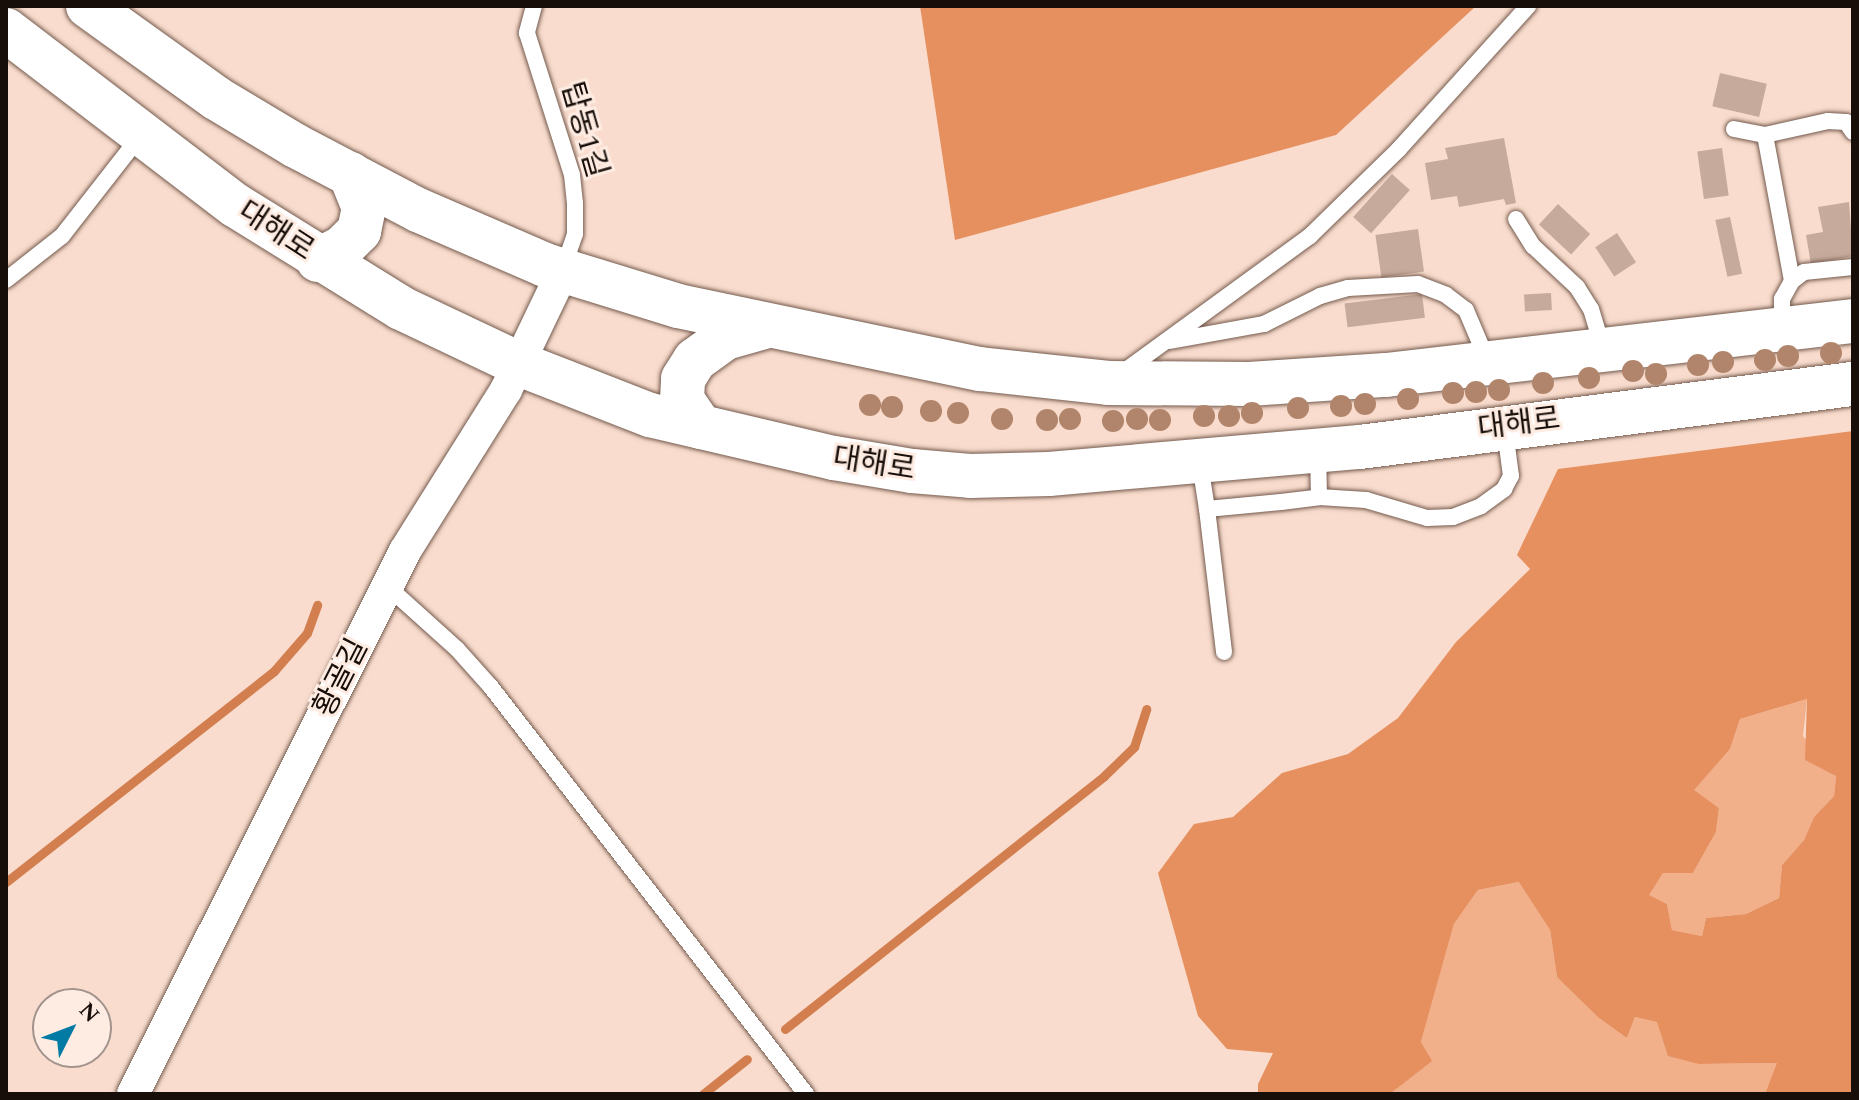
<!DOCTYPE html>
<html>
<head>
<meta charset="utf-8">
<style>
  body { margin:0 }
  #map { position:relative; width:1859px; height:1100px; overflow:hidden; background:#f9dccd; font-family:Spectral,"Noto Sans KR",serif }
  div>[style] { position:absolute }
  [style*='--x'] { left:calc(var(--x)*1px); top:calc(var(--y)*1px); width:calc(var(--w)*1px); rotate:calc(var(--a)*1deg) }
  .green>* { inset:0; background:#f1af8a }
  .forest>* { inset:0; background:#e69060 }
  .stream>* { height:9px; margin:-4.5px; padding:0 4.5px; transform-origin:4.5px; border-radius:4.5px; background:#d27e4e }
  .building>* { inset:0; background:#c6aa9b; transform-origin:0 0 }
  .roads { filter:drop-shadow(0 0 2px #735a4d) drop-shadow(0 0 2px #735a4d) }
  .lane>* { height:16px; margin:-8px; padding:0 8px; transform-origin:8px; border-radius:8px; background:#fff }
  .street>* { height:32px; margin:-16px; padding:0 16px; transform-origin:16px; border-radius:16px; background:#fff }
  .highway>* { height:44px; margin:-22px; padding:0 22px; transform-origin:22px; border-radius:22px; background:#fff }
  .trees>* { width:22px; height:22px; margin:-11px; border-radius:50%; background:#b1856b }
  span { translate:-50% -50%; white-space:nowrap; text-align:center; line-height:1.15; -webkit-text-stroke:6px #feece3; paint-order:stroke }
  .street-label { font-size:30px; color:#170e09 }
  .frame { position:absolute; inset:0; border:8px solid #170e09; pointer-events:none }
  .north { position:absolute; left:32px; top:988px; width:80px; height:80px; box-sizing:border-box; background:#feece3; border:2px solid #a2938c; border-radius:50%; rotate:48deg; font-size:22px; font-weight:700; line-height:32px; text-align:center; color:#170e09 }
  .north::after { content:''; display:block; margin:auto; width:28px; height:36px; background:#017ba3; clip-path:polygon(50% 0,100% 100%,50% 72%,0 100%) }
</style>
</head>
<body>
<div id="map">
  <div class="green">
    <i style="clip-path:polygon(1807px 699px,1803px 736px,1836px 776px,1834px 796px,1814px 817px,1804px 840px,1782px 865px,1779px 898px,1746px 914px,1706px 918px,1702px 936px,1672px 930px,1667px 904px,1648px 895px,1663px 873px,1693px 873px,1716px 832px,1719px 808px,1693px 790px,1730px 749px,1740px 719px)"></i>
    <i style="clip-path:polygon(1520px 882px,1550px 930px,1557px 977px,1627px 1038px,1635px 1017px,1658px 1022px,1699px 1064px,1778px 1063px,1765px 1094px,1390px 1094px,1431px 1061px,1421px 1042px,1454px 924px,1478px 890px)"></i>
  </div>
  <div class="forest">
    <i style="clip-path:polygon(920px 6px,1476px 6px,1336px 135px,955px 240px)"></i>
    <i style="clip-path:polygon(evenodd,1853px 431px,1853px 1094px,1765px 1094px,1777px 1063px,1699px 1064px,1668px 1056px,1657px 1022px,1635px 1017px,1627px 1038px,1598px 1017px,1557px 977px,1550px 930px,1519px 882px,1478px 890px,1454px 924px,1421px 1042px,1432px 1061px,1390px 1094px,1258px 1094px,1258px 1084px,1273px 1053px,1227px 1049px,1198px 1016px,1158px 873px,1194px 824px,1233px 817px,1282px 773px,1348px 754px,1398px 718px,1456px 642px,1530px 569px,1517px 555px,1558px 469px,1853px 431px,1807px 699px,1805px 760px,1836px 776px,1834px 796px,1814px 817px,1804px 840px,1782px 865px,1779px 898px,1746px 914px,1706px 918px,1702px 936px,1672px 930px,1667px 904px,1649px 895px,1663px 873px,1693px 873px,1716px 832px,1719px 808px,1694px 790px,1730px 749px,1740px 719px,1807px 699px)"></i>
  </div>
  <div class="stream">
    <i style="--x:6;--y:882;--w:341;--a:-38.2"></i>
    <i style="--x:274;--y:671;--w:50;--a:-49"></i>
    <i style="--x:307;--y:633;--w:30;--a:-70"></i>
    <i style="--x:785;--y:1029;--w:407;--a:-38.4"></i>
    <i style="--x:1104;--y:776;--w:42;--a:-44"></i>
    <i style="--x:1134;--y:747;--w:40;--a:-72"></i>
    <i style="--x:703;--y:1094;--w:56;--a:-38.5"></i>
  </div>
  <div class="building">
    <i style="left:1720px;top:73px;width:48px;height:34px;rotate:13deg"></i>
    <i style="clip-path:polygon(1504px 138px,1516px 203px,1506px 205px,1504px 199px,1459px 207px,1457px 196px,1431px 200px,1425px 163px,1448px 159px,1445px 148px)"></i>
    <i style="left:1722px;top:148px;width:48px;height:25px;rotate:82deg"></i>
    <i style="left:1392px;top:174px;width:24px;height:58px;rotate:42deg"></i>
    <i style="clip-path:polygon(1849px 202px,1853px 256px,1811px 264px,1806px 235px,1823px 232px,1818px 207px)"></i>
    <i style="left:1558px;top:204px;width:44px;height:28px;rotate:43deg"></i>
    <i style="left:1730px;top:217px;width:58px;height:15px;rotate:78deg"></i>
    <i style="left:1418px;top:229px;width:43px;height:43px;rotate:82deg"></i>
    <i style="left:1617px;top:233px;width:35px;height:26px;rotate:57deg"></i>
    <i style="left:1551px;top:293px;width:17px;height:27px;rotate:87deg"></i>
    <i style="left:1422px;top:294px;width:24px;height:78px;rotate:83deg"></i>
  </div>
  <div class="roads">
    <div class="lane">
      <i style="--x:534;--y:6;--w:28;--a:105"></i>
      <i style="--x:527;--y:33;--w:149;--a:72.4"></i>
      <i style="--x:572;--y:175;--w:28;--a:84"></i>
      <i style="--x:575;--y:203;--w:31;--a:90"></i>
      <i style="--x:575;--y:234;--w:37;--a:109"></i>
      <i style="--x:1734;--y:129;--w:32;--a:11"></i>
      <i style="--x:1765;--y:135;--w:148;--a:79.5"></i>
      <i style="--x:1765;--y:135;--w:65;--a:-12.5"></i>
      <i style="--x:1828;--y:121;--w:18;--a:3"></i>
      <i style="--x:1846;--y:122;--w:12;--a:55"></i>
      <i style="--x:1516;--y:219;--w:32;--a:58"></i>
      <i style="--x:1533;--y:246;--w:60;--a:43"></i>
      <i style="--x:1577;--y:287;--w:26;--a:58"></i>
      <i style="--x:1591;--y:309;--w:42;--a:73.3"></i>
      <i style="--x:6;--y:280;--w:71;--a:-38.2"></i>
      <i style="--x:62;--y:236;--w:127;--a:-52"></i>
      <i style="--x:1782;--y:329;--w:30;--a:-90"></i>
      <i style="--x:1782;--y:299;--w:21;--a:-61"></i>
      <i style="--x:1792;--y:281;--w:15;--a:-37"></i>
      <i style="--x:1804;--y:272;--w:49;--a:-5.8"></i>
      <i style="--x:1170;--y:341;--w:96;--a:-10.3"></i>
      <i style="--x:1264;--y:324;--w:63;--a:-26.6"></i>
      <i style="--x:1320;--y:296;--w:29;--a:-16"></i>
      <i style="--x:1348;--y:288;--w:70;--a:-3.3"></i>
      <i style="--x:1418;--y:284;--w:30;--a:21"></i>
      <i style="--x:1446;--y:295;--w:25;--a:37"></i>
      <i style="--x:1466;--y:310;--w:56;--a:67.1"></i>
      <i style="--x:1122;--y:373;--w:233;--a:-36.1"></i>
      <i style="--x:1310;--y:236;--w:124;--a:-44.3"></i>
      <i style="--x:1399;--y:149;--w:193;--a:-47.9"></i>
      <i style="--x:1200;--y:464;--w:46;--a:81.2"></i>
      <i style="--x:1207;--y:509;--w:74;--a:-5.4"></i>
      <i style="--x:1281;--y:502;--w:38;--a:-7"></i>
      <i style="--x:1319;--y:497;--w:46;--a:-91.2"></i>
      <i style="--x:1319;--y:497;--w:47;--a:3.7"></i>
      <i style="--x:1366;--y:500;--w:64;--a:16.4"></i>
      <i style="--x:1427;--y:518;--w:26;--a:-2"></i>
      <i style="--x:1453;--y:517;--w:30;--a:-21"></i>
      <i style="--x:1481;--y:506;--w:29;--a:-36"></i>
      <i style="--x:1504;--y:489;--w:15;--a:-62"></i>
      <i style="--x:1511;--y:476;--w:45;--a:-97.6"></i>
      <i style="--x:1207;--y:509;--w:144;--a:83.2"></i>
      <i style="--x:387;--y:586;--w:94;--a:42"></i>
      <i style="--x:457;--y:649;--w:51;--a:48.2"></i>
      <i style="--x:491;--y:687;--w:515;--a:52.26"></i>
    </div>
    <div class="street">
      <i style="--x:133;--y:1094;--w:607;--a:-63.39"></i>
      <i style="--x:405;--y:551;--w:190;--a:-57.9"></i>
      <i style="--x:506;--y:390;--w:132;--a:-64.4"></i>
    </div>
    <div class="highway">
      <i style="--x:88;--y:6;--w:158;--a:35.7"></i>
      <i style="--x:216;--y:98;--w:93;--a:31"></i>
      <i style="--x:296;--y:146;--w:138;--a:27.7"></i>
      <i style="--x:418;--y:210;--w:138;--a:23.4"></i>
      <i style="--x:545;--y:265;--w:139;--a:17.1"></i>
      <i style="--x:678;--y:306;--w:309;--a:11.8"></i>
      <i style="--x:980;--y:369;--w:129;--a:6.2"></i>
      <i style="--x:1108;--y:383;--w:141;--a:0.4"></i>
      <i style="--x:1249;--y:384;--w:137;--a:-3.8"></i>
      <i style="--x:1386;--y:375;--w:470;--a:-6.6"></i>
      <i style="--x:6;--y:30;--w:288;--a:37.4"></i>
      <i style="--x:235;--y:205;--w:195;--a:31.8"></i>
      <i style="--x:401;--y:308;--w:131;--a:25.4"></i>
      <i style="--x:519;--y:364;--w:141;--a:21.3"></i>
      <i style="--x:650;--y:415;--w:189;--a:13.2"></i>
      <i style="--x:834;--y:458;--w:79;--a:9.5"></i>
      <i style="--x:912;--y:471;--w:58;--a:4.9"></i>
      <i style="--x:970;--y:476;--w:79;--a:-1.5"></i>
      <i style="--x:1049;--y:474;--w:312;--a:-5"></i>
      <i style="--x:1360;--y:447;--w:497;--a:-7.3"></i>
      <i style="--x:318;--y:260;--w:28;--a:-27"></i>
      <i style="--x:343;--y:247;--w:23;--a:-45"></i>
      <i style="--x:359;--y:231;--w:24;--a:-78"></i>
      <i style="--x:364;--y:208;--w:37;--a:-112"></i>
      <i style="--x:701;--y:427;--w:33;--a:-125"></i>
      <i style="--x:682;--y:400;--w:21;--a:-87"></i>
      <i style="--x:683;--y:379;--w:22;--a:-58"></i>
      <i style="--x:695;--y:360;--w:37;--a:-36"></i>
      <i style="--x:725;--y:338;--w:45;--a:-15.6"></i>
    </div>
  </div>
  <div class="trees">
    <i style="left:1831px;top:353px"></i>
    <i style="left:1788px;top:356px"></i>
    <i style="left:1765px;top:360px"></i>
    <i style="left:1723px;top:362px"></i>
    <i style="left:1698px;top:365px"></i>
    <i style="left:1633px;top:371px"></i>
    <i style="left:1656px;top:374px"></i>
    <i style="left:1589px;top:378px"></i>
    <i style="left:1543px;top:383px"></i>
    <i style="left:1499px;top:390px"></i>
    <i style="left:1476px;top:392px"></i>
    <i style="left:1453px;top:393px"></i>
    <i style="left:1408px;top:399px"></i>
    <i style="left:1365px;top:404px"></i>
    <i style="left:870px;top:405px"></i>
    <i style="left:1341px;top:406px"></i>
    <i style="left:892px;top:407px"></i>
    <i style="left:1298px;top:408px"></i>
    <i style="left:931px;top:411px"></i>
    <i style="left:958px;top:413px"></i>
    <i style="left:1252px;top:413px"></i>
    <i style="left:1204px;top:416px"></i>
    <i style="left:1229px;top:416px"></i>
    <i style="left:1002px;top:419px"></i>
    <i style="left:1070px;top:419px"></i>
    <i style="left:1137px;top:419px"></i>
    <i style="left:1047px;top:420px"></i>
    <i style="left:1160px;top:420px"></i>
    <i style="left:1113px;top:421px"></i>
  </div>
  <div class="street-label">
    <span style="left:584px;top:130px;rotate:74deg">탑동1길</span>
    <span style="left:276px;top:231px;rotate:33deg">대해로</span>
    <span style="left:1519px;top:424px;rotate:-7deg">대해로</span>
    <span style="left:874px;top:464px;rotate:9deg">대해로</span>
    <span style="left:341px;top:678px;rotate:-63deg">황골길</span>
  </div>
  <div class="frame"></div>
  <div class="north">N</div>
</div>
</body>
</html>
